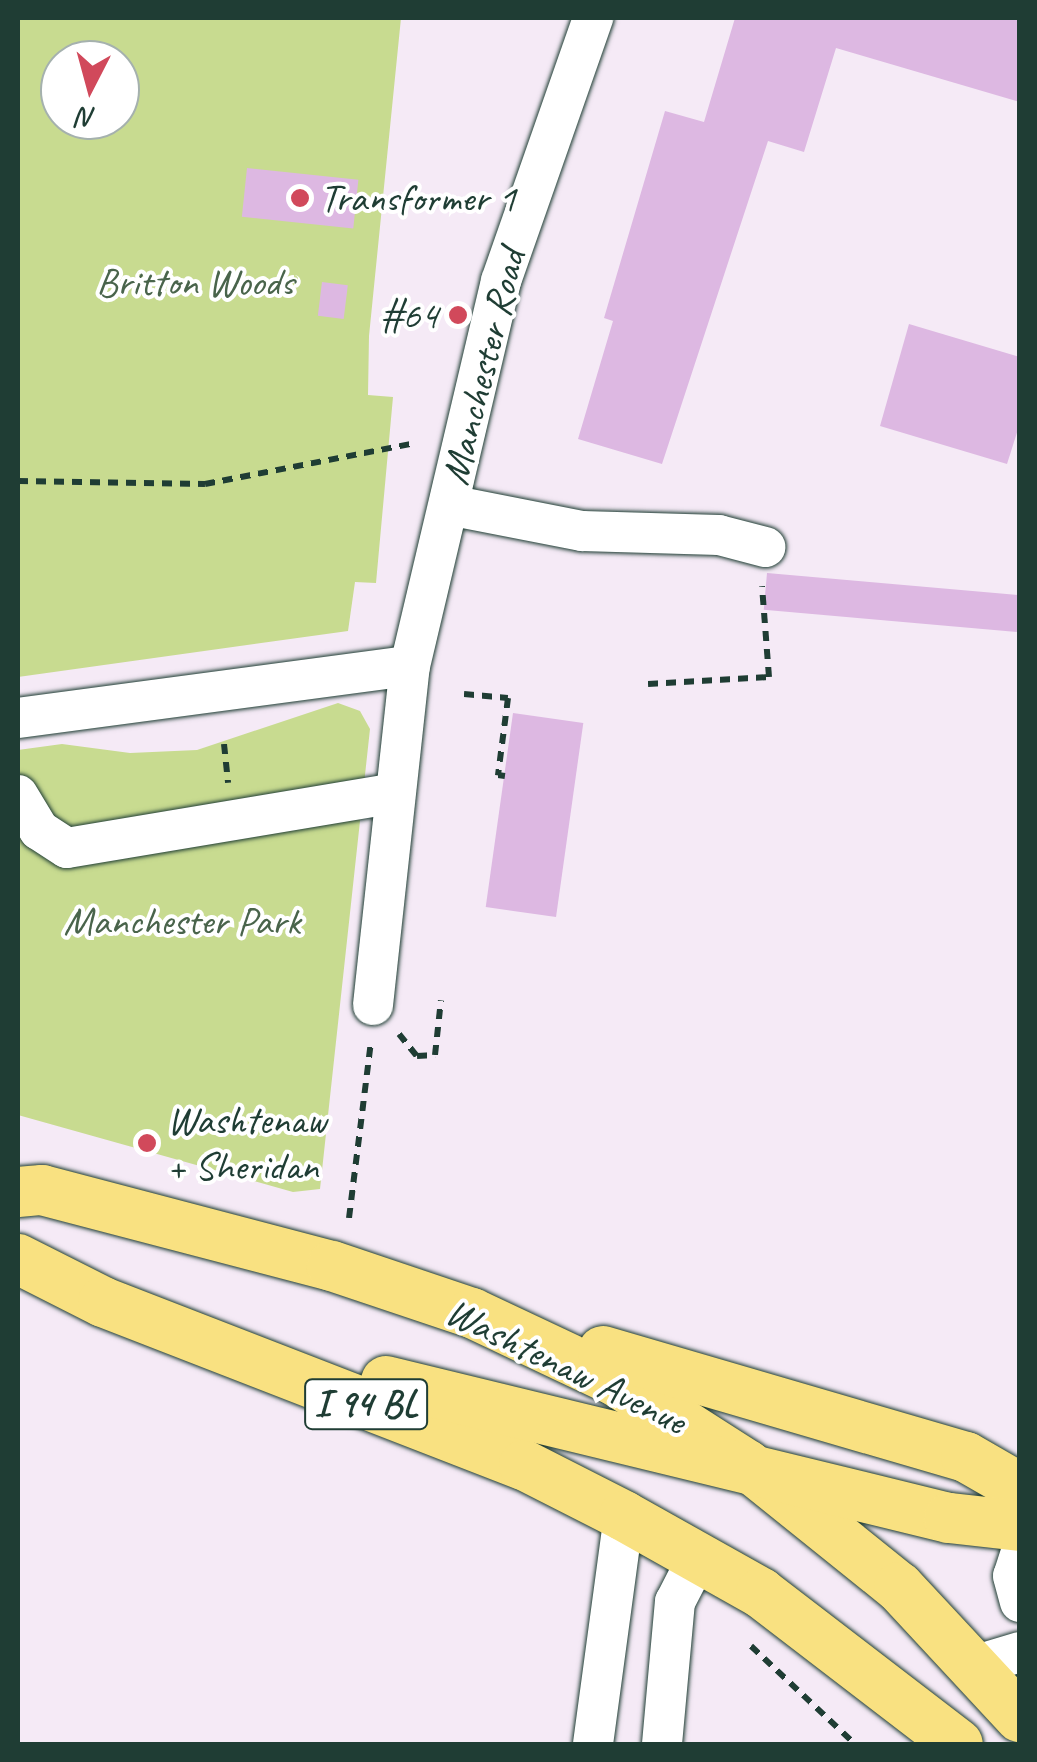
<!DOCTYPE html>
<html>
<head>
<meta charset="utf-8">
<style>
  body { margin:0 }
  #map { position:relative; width:1037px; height:1762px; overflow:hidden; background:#f5eaf6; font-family:Caveat,sans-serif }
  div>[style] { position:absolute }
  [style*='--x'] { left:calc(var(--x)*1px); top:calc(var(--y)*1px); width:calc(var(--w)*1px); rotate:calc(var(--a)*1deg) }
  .green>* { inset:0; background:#c8db90 }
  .building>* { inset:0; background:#ddb8e2; transform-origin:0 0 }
  .path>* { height:6px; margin-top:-3px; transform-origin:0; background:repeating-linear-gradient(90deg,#1f3d34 0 10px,transparent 0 18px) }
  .roads { filter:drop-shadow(0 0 2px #1f3d34) drop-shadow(0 0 2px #1f3d34) }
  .minor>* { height:40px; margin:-20px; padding:0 20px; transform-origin:20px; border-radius:20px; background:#fff }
  .major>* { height:50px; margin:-25px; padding:0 25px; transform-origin:25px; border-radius:25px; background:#f9e181 }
  .dots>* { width:28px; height:28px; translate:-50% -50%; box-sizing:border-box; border:5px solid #fff; border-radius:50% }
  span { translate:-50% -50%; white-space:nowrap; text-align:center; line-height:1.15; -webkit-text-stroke:8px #fff; paint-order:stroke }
  .shield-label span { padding:2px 8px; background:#fff; border:2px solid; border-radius:8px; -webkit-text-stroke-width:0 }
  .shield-label { font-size:38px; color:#1f3d34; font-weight:700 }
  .poi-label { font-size:40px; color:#1f3d34 }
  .left { translate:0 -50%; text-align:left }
  .right { translate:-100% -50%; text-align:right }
  .park-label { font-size:40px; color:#49644b }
  .street-label { font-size:40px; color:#1f3d34 }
  .frame { position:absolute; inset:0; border:20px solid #1f3d34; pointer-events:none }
  .north { position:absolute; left:40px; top:40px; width:100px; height:100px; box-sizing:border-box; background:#fff; border:2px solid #a5b1ae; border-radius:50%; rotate:186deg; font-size:28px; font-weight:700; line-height:40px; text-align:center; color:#1f3d34 }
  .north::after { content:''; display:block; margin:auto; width:35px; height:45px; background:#d1495b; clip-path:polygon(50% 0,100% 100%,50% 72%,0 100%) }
</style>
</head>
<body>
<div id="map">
  <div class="green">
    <i style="clip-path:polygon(evenodd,18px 18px,401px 18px,369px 336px,368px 395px,393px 397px,376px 583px,355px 582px,348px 631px,18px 677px,18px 18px,60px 60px,120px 60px,120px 120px,60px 120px,60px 60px)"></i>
    <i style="clip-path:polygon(338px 703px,360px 711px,370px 729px,320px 1189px,293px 1192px,18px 1115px,18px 750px,62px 744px,130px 753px,197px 750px)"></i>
  </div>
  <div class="building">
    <i style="clip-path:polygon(735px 18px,1020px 18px,1020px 102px,836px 48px,804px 152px,768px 141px,662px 464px,578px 439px,613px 321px,604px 318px,665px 111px,704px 122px)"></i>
    <i style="left:247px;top:168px;width:112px;height:49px;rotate:6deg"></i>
    <i style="left:322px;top:282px;width:26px;height:34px;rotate:7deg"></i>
    <i style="clip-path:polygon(909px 324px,1020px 357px,1020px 423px,1007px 464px,880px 426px)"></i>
    <i style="left:767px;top:573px;width:254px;height:37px;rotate:5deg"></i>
    <i style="left:513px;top:713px;width:71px;height:196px;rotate:8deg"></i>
  </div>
  <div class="path">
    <i style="--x:18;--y:481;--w:187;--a:0.9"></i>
    <i style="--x:205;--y:484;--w:210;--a:-11"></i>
    <i style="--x:648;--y:684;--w:121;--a:-3.3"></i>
    <i style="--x:769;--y:677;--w:91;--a:-94.4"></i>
    <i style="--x:464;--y:694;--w:44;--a:5.2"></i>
    <i style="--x:508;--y:698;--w:78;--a:97.4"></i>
    <i style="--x:498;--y:775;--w:7;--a:8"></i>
    <i style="--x:224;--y:744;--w:39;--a:84"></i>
    <i style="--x:399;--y:1034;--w:28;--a:51"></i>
    <i style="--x:417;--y:1056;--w:18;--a:-3"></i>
    <i style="--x:435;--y:1055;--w:55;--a:-83.8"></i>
    <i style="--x:349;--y:1218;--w:178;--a:-82.9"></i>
    <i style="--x:751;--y:1646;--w:143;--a:43.3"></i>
  </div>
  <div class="roads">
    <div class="minor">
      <i style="--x:449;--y:505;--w:136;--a:11.1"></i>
      <i style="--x:582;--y:531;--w:137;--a:1.7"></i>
      <i style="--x:719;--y:535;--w:48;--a:14.6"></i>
      <i style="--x:18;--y:718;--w:395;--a:-7.6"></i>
      <i style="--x:410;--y:666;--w:396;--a:-76.7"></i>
      <i style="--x:501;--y:281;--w:279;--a:-70.7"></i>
      <i style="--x:18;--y:795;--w:41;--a:59"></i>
      <i style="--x:39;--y:830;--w:33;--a:33"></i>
      <i style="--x:67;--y:848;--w:332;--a:-9.5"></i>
      <i style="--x:373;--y:1005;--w:341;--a:-83.8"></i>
      <i style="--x:1020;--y:1555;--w:22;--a:108"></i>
      <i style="--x:1013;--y:1576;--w:27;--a:75"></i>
      <i style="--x:977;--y:1665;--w:45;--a:-16.8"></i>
      <i style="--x:593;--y:1744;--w:230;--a:-82.3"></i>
      <i style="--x:662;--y:1744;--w:143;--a:-84.8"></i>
      <i style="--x:675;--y:1602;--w:51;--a:-62.9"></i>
    </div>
    <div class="major">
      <i style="--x:18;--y:1192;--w:24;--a:-5"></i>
      <i style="--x:42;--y:1190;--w:300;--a:14.7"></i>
      <i style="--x:332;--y:1266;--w:148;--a:18.6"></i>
      <i style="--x:472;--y:1313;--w:157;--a:25.3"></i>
      <i style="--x:614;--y:1380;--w:158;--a:32.6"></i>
      <i style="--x:747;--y:1465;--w:195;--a:38.8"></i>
      <i style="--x:899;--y:1587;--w:178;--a:47.1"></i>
      <i style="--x:18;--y:1259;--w:95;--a:26.8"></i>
      <i style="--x:103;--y:1302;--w:451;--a:21.2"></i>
      <i style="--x:524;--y:1465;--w:112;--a:27"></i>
      <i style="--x:624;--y:1516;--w:157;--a:29.3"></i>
      <i style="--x:761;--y:1593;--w:248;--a:37.5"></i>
      <i style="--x:603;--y:1351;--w:378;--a:16.3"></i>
      <i style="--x:966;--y:1457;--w:62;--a:29.9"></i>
      <i style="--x:386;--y:1381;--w:579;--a:13.68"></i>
      <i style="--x:949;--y:1518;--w:71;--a:6.4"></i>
    </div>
  </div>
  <div class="dots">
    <i style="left:300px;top:198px;background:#d1495b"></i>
    <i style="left:458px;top:315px;background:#d1495b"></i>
    <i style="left:147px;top:1143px;background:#d1495b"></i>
  </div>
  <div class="shield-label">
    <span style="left:366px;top:1404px">I 94 BL</span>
  </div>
  <div class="poi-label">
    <span class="left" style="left:320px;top:198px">Transformer 1</span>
    <span class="right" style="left:438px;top:315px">#64</span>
    <span class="left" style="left:167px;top:1143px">Washtenaw<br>+ Sheridan</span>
  </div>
  <div class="park-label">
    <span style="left:195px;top:282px">Britton Woods</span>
    <span style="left:182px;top:921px">Manchester Park</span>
  </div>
  <div class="street-label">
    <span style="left:483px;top:367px;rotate:-76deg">Manchester Road</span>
    <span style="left:566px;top:1366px;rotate:26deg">Washtenaw Avenue</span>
  </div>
  <div class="frame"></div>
  <div class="north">N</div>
</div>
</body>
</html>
